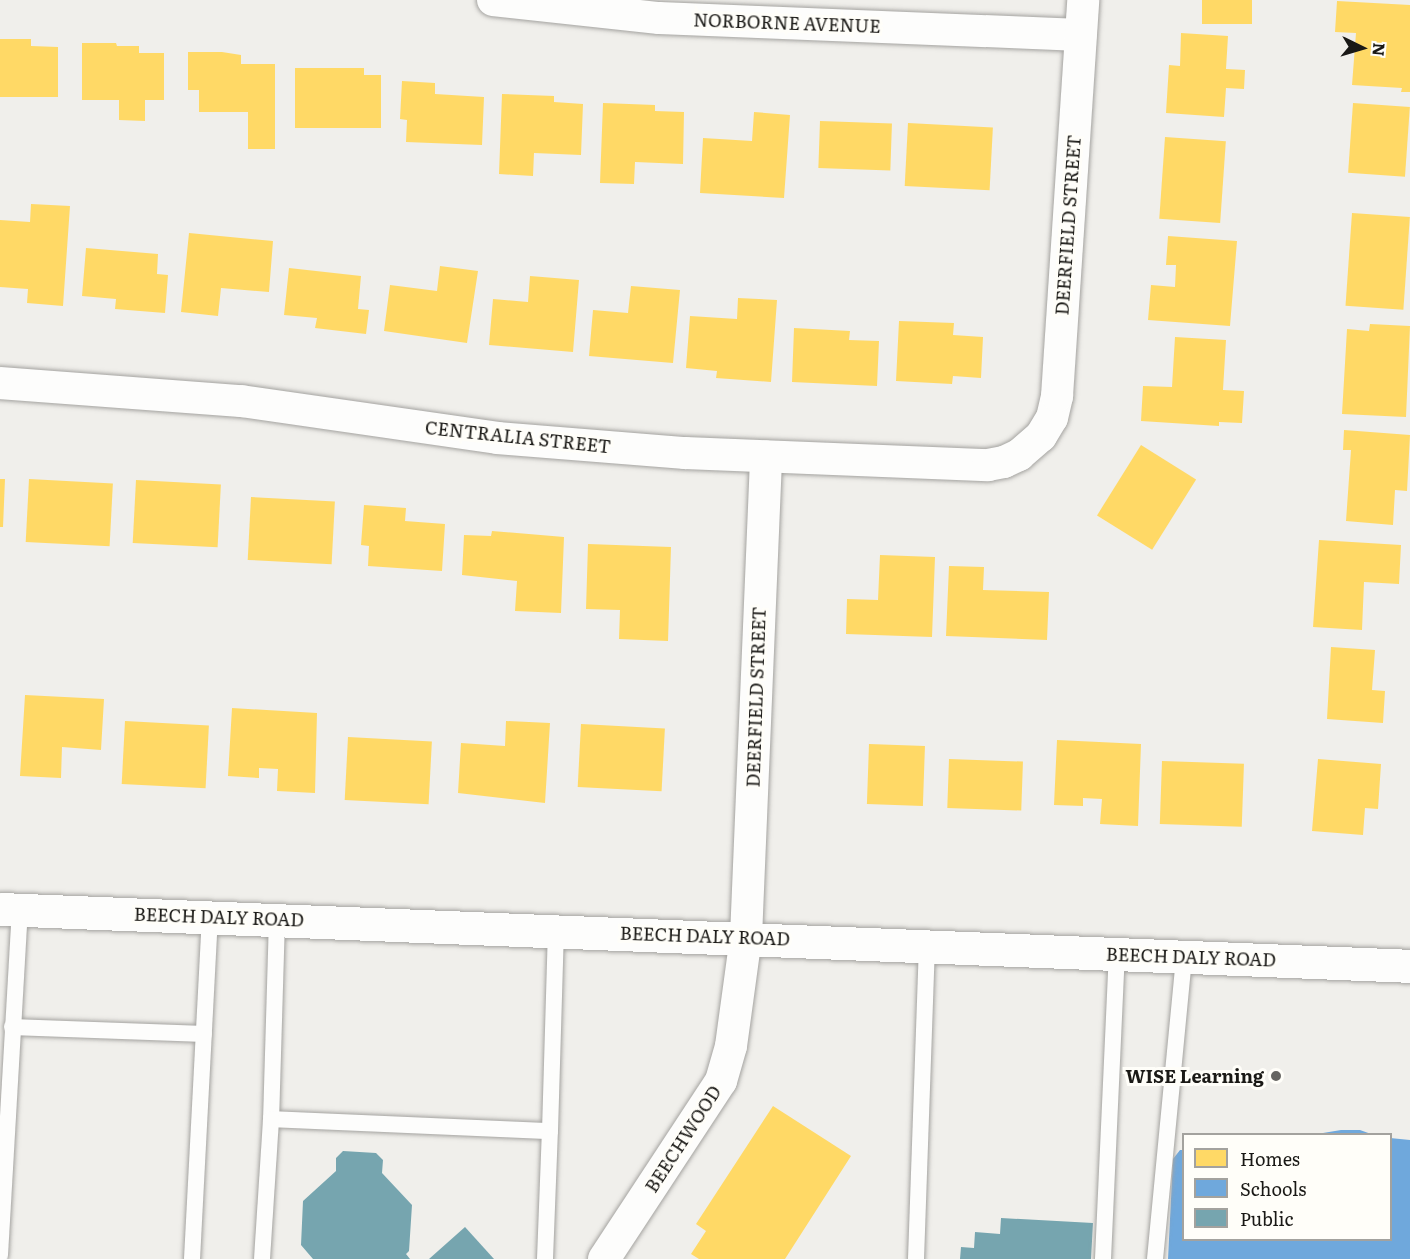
<!DOCTYPE html>
<html>
<head>
<meta charset="utf-8">
<style>
  body { margin:0 }
  #map { position:relative; width:1410px; height:1259px; overflow:hidden; background:#f0efeb; font-family:Literata,serif }
  div>[style] { position:absolute }
  [style*='--x'] { left:calc(var(--x)*1px); top:calc(var(--y)*1px); width:calc(var(--w)*1px); rotate:calc(var(--a)*1deg) }
  .homes>* { inset:0; background:#ffd966; transform-origin:0 0 }
  .schools>* { inset:0; background:#6fa8dc }
  .public>* { inset:0; background:#76a5af }
  .roads { filter:drop-shadow(0 0 2px #a4a3a0) drop-shadow(0 0 2px #a4a3a0) }
  .lane>* { height:16px; margin:-8px; padding:0 8px; transform-origin:8px; border-radius:8px; background:#fdfdfc }
  .street>* { height:32px; margin:-16px; padding:0 16px; transform-origin:16px; border-radius:16px; background:#fdfdfc }
  .secondary>* { height:33px; margin:-16.5px; padding:0 16.5px; transform-origin:16.5px; border-radius:16.5px; background:#fdfdfc }
  .dots>* { width:16px; height:16px; translate:-50% -50%; box-sizing:border-box; border:3px solid #fffef9; border-radius:50% }
  span { translate:-50% -50%; white-space:nowrap; text-align:center; line-height:1.15; -webkit-text-stroke:6px #fffef9; paint-order:stroke }
  .street-label { font-size:18px; color:#1a1916 }
  .poi-label { font-size:18px; color:#1a1916; font-weight:700 }
  .right { translate:-100% -50%; text-align:right }
  .legend { position:absolute; left:1182px; top:1133px; width:210px; height:108px; box-sizing:border-box; background:#fffef9; border:2px solid #a3a29e; margin:0; padding:8px 10px; list-style:none; font-size:18px; color:#1a1916 }
  .legend li { display:flex; align-items:center; gap:12px; height:30px }
  .legend b { width:30px; border:2px solid #a3a29e }
  .north { position:absolute; left:1332px; top:18px; width:60px; height:60px; -webkit-text-stroke:4px #fffef9; paint-order:stroke; rotate:95deg; font-size:16px; font-weight:700; line-height:24px; text-align:center; color:#1a1916 }
  .north::after { content:''; display:block; margin:auto; width:21px; height:27px; background:#1a1916; clip-path:polygon(50% 0,100% 100%,50% 72%,0 100%) }
</style>
</head>
<body>
<div id="map">
  <div class="homes">
    <i style="left:1202px;top:0;width:50px;height:24px"></i>
    <i style="clip-path:polygon(1337px 1px,1410px 5px,1410px 92px,1401px 92px,1402px 88px,1352px 85px,1356px 33px,1335px 32px)"></i>
    <i style="clip-path:polygon(1181px 33px,1228px 36px,1226px 69px,1245px 70px,1244px 89px,1226px 88px,1224px 117px,1166px 113px,1169px 65px,1180px 66px)"></i>
    <i style="clip-path:polygon(0 39px,31px 39px,31px 46px,58px 47px,58px 97px,0 97px)"></i>
    <i style="clip-path:polygon(82px 43px,116px 43px,117px 46px,139px 46px,139px 53px,164px 53px,164px 100px,145px 100px,145px 121px,119px 120px,119px 100px,82px 100px)"></i>
    <i style="clip-path:polygon(188px 52px,222px 52px,241px 55px,241px 64px,275px 64px,275px 149px,248px 149px,248px 112px,199px 112px,199px 90px,188px 90px)"></i>
    <i style="clip-path:polygon(295px 68px,364px 68px,364px 75px,381px 75px,381px 128px,295px 128px)"></i>
    <i style="clip-path:polygon(402px 81px,435px 83px,435px 94px,484px 97px,482px 145px,406px 142px,407px 120px,400px 119px)"></i>
    <i style="clip-path:polygon(502px 94px,554px 96px,554px 102px,583px 104px,581px 155px,534px 153px,533px 176px,499px 174px)"></i>
    <i style="clip-path:polygon(603px 103px,655px 105px,655px 111px,684px 112px,683px 164px,635px 162px,634px 184px,600px 183px)"></i>
    <i style="left:1353px;top:103px;width:57px;height:70px;rotate:4deg"></i>
    <i style="clip-path:polygon(754px 112px,790px 115px,784px 198px,700px 193px,703px 138px,752px 141px)"></i>
    <i style="left:820px;top:121px;width:72px;height:47px;rotate:2deg"></i>
    <i style="left:908px;top:123px;width:85px;height:63px;rotate:3deg"></i>
    <i style="left:1165px;top:137px;width:61px;height:82px;rotate:4deg"></i>
    <i style="clip-path:polygon(31px 204px,70px 206px,63px 306px,27px 303px,28px 289px,0 287px,0 220px,30px 222px)"></i>
    <i style="left:1352px;top:213px;width:58px;height:93px;rotate:4deg"></i>
    <i style="clip-path:polygon(189px 233px,273px 241px,269px 292px,221px 288px,218px 316px,181px 312px)"></i>
    <i style="clip-path:polygon(1168px 236px,1237px 241px,1230px 326px,1148px 320px,1151px 285px,1175px 287px,1176px 265px,1166px 265px)"></i>
    <i style="clip-path:polygon(86px 248px,158px 254px,157px 274px,168px 275px,165px 313px,115px 309px,116px 299px,82px 296px)"></i>
    <i style="clip-path:polygon(440px 266px,478px 271px,467px 343px,384px 331px,390px 285px,437px 291px)"></i>
    <i style="clip-path:polygon(289px 268px,361px 276px,358px 309px,369px 310px,366px 334px,315px 328px,317px 318px,284px 315px)"></i>
    <i style="clip-path:polygon(530px 276px,579px 280px,573px 352px,489px 345px,493px 299px,528px 302px)"></i>
    <i style="clip-path:polygon(631px 286px,680px 290px,673px 363px,589px 356px,593px 310px,628px 313px)"></i>
    <i style="clip-path:polygon(738px 298px,777px 300px,771px 382px,716px 378px,717px 371px,686px 368px,690px 316px,737px 319px)"></i>
    <i style="clip-path:polygon(899px 321px,954px 323px,953px 335px,983px 337px,981px 378px,953px 376px,952px 384px,896px 381px)"></i>
    <i style="clip-path:polygon(1370px 324px,1410px 326px,1406px 417px,1342px 414px,1347px 329px,1369px 331px)"></i>
    <i style="clip-path:polygon(794px 328px,850px 331px,849px 340px,879px 341px,877px 386px,792px 382px)"></i>
    <i style="clip-path:polygon(1175px 337px,1226px 340px,1223px 390px,1244px 391px,1242px 423px,1219px 422px,1219px 426px,1141px 421px,1143px 386px,1172px 387px)"></i>
    <i style="clip-path:polygon(1344px 430px,1410px 435px,1407px 491px,1395px 490px,1393px 525px,1346px 521px,1351px 450px,1343px 450px)"></i>
    <i style="left:1141px;top:445px;width:65px;height:83px;rotate:32deg"></i>
    <i style="clip-path:polygon(0 479px,5px 479px,3px 527px,0 527px)"></i>
    <i style="left:29px;top:479px;width:84px;height:63px;rotate:3deg"></i>
    <i style="left:136px;top:480px;width:85px;height:63px;rotate:3deg"></i>
    <i style="left:251px;top:497px;width:84px;height:63px;rotate:3deg"></i>
    <i style="clip-path:polygon(364px 505px,406px 508px,405px 521px,445px 524px,442px 571px,368px 566px,369px 546px,361px 545px)"></i>
    <i style="clip-path:polygon(492px 531px,564px 537px,561px 613px,515px 611px,517px 581px,462px 575px,464px 535px,491px 536px)"></i>
    <i style="clip-path:polygon(1319px 540px,1401px 545px,1399px 584px,1364px 582px,1362px 630px,1313px 627px)"></i>
    <i style="clip-path:polygon(588px 544px,671px 547px,668px 641px,619px 639px,620px 610px,586px 609px)"></i>
    <i style="clip-path:polygon(880px 555px,935px 557px,932px 637px,846px 634px,847px 599px,878px 600px)"></i>
    <i style="clip-path:polygon(949px 566px,984px 567px,983px 590px,1049px 592px,1047px 640px,946px 636px)"></i>
    <i style="clip-path:polygon(1331px 647px,1375px 650px,1372px 690px,1385px 691px,1383px 723px,1327px 719px)"></i>
    <i style="clip-path:polygon(25px 695px,104px 699px,101px 750px,62px 747px,61px 778px,20px 776px)"></i>
    <i style="clip-path:polygon(232px 708px,317px 713px,315px 793px,277px 791px,278px 769px,259px 768px,259px 778px,228px 776px)"></i>
    <i style="left:125px;top:721px;width:84px;height:63px;rotate:3deg"></i>
    <i style="clip-path:polygon(506px 721px,550px 723px,545px 803px,458px 793px,461px 743px,505px 746px)"></i>
    <i style="left:581px;top:724px;width:84px;height:63px;rotate:3deg"></i>
    <i style="left:348px;top:737px;width:84px;height:63px;rotate:3deg"></i>
    <i style="clip-path:polygon(1057px 740px,1141px 744px,1138px 826px,1100px 824px,1102px 799px,1083px 798px,1083px 806px,1054px 805px)"></i>
    <i style="left:869px;top:744px;width:56px;height:60px;rotate:2deg"></i>
    <i style="left:949px;top:759px;width:74px;height:49px;rotate:2deg"></i>
    <i style="clip-path:polygon(1318px 759px,1381px 764px,1378px 809px,1365px 808px,1363px 835px,1312px 831px)"></i>
    <i style="left:1162px;top:761px;width:82px;height:63px;rotate:2deg"></i>
    <i style="clip-path:polygon(773px 1106px,851px 1156px,785px 1259px,699px 1259px,691px 1254px,706px 1231px,696px 1224px)"></i>
  </div>
  <div class="schools">
    <i style="clip-path:polygon(1360px 1130px,1371px 1134px,1317px 1134px,1341px 1130px)"></i>
    <i style="clip-path:polygon(1390px 1138px,1410px 1140px,1410px 1259px,1168px 1259px,1173px 1159px,1180px 1150px,1184px 1150px,1184px 1240px,1390px 1240px)"></i>
  </div>
  <div class="public">
    <i style="clip-path:polygon(343px 1151px,376px 1153px,383px 1160px,382px 1173px,412px 1205px,409px 1251px,406px 1254px,410px 1259px,313px 1259px,301px 1245px,303px 1201px,336px 1171px,336px 1158px)"></i>
    <i style="clip-path:polygon(1001px 1218px,1093px 1223px,1091px 1259px,960px 1259px,961px 1247px,974px 1248px,975px 1232px,1000px 1234px)"></i>
    <i style="clip-path:polygon(465px 1227px,494px 1259px,429px 1259px)"></i>
  </div>
  <div class="roads">
    <div class="lane">
      <i style="--x:277;--y:919;--w:200;--a:91.7"></i>
      <i style="--x:271;--y:1119;--w:279;--a:2.5"></i>
      <i style="--x:550;--y:1131;--w:201;--a:-88.3"></i>
      <i style="--x:12;--y:1027;--w:192;--a:2.1"></i>
      <i style="--x:0;--y:1255;--w:346;--a:-86.7"></i>
      <i style="--x:192;--y:1259;--w:342;--a:-87"></i>
      <i style="--x:262;--y:1259;--w:140;--a:-86.3"></i>
      <i style="--x:545;--y:1259;--w:128;--a:-87.8"></i>
      <i style="--x:916;--y:1259;--w:314;--a:-88"></i>
      <i style="--x:1103;--y:1259;--w:306;--a:-87.4"></i>
      <i style="--x:1155;--y:1259;--w:304;--a:-84.5"></i>
    </div>
    <div class="street">
      <i style="--x:493;--y:0;--w:167;--a:6.2"></i>
      <i style="--x:659;--y:18;--w:422;--a:2.3"></i>
      <i style="--x:0;--y:383;--w:242;--a:4.3"></i>
      <i style="--x:241;--y:401;--w:259;--a:8.2"></i>
      <i style="--x:497;--y:438;--w:189;--a:4.6"></i>
      <i style="--x:685;--y:453;--w:303;--a:2.3"></i>
      <i style="--x:988;--y:465;--w:16;--a:-11"></i>
      <i style="--x:1004;--y:462;--w:17;--a:-25"></i>
      <i style="--x:1019;--y:455;--w:29;--a:-41"></i>
      <i style="--x:1041;--y:436;--w:21;--a:-59"></i>
      <i style="--x:1052;--y:418;--w:23;--a:-77"></i>
      <i style="--x:1057;--y:396;--w:397;--a:-86.2"></i>
      <i style="--x:604;--y:1259;--w:213;--a:-56.7"></i>
      <i style="--x:721;--y:1081;--w:36;--a:-74"></i>
      <i style="--x:731;--y:1046;--w:110;--a:-82.2"></i>
      <i style="--x:746;--y:937;--w:481;--a:-87.6"></i>
    </div>
    <div class="secondary">
      <i style="--x:0;--y:909;--w:1411;--a:2.31"></i>
    </div>
  </div>
  <div class="dots">
    <i style="left:1276px;top:1076px;background:#656461"></i>
  </div>
  <div class="street-label">
    <span style="left:787px;top:23px;rotate:2deg">NORBORNE AVENUE</span>
    <span style="left:1068px;top:225px;rotate:-86deg">DEERFIELD STREET</span>
    <span style="left:518px;top:437px;rotate:6deg">CENTRALIA STREET</span>
    <span style="left:756px;top:697px;rotate:-88deg">DEERFIELD STREET</span>
    <span style="left:219px;top:917px;rotate:2deg">BEECH DALY ROAD</span>
    <span style="left:705px;top:936px;rotate:2deg">BEECH DALY ROAD</span>
    <span style="left:1191px;top:957px;rotate:2deg">BEECH DALY ROAD</span>
    <span style="left:683px;top:1139px;rotate:-57deg">BEECHWOOD</span>
  </div>
  <div class="poi-label">
    <span class="right" style="left:1264px;top:1076px">WISE Learning</span>
  </div>
  <ul class="legend">
  <li><b style="height:16px;background:#ffd966"></b>Homes</li>
  <li><b style="height:16px;background:#6fa8dc"></b>Schools</li>
  <li><b style="height:16px;background:#76a5af"></b>Public</li>
  </ul>
  <div class="north">N</div>
</div>
</body>
</html>
